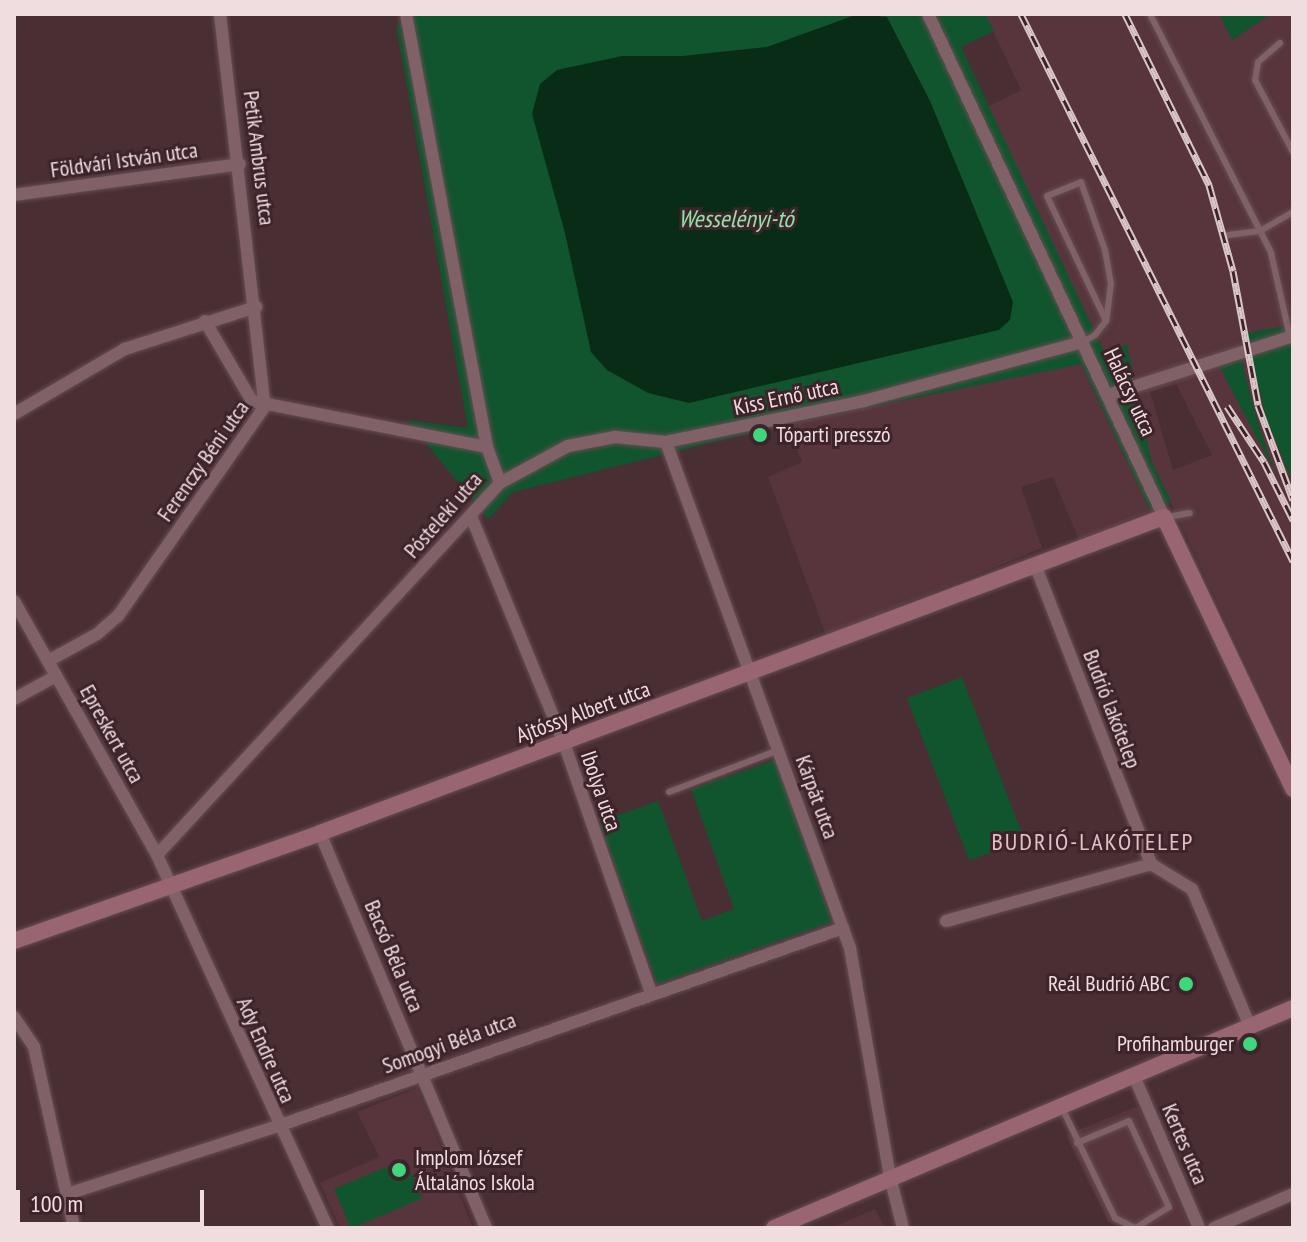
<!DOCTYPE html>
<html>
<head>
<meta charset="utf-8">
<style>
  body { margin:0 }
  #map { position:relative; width:1307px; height:1242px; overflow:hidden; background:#492e34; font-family:"PT Sans Narrow",sans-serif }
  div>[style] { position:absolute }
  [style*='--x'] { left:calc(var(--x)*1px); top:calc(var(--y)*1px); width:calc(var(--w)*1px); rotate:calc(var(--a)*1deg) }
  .built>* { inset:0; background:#58353d }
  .green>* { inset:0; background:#11552e; transform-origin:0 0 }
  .water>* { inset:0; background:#092c17 }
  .roads { filter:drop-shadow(0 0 2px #654e53) drop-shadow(0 0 2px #654e53) }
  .lane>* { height:6px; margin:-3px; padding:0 3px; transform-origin:3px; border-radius:3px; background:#806167 }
  .street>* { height:12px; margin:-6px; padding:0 6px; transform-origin:6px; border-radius:6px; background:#806167 }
  .secondary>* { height:16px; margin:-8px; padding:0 8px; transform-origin:8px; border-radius:8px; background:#996571 }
  .rail>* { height:7px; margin-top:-3.5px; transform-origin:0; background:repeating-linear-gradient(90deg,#3e242a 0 12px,#dac7ca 0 24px); box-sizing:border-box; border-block:2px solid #dac7ca }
  .dots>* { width:22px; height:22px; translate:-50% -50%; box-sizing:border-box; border:4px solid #3e242a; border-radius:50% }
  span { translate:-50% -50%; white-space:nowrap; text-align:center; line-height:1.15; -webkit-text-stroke:6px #3e242a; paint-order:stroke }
  .street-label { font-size:22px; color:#efdde0 }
  .poi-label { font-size:22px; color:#efdde0 }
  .left { translate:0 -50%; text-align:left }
  .right { translate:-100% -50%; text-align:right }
  .water-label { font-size:24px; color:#8ae6a7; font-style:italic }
  .neighbourhood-label { font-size:24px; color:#e3c0c6; letter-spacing:2px }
  .frame { position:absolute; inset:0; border:16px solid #efdde0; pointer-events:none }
  .scale { position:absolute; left:16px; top:1190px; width:188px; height:36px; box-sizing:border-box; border:4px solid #efdde0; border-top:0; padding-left:10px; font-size:24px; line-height:28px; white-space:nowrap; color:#efdde0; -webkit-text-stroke:6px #3e242a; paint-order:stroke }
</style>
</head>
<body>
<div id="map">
  <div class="built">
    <i style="clip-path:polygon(evenodd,985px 14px,1219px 14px,1232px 40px,1270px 14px,1293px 14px,1293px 325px,1247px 333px,1266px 418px,1293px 483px,1293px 763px,1151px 460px,1127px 345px,1106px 355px,987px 107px,1021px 90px,985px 14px,1241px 360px,1258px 423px,1271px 464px,1220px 367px,1241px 360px,985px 14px,1176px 384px,1212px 455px,1173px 470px,1150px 392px,1176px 384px)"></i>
    <i style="clip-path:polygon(1081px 364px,1150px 511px,1079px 540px,1053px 477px,1021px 487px,1042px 548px,826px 635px,768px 477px,802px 462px,787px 424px)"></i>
    <i style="clip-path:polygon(417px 1088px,473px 1228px,340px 1228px,320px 1183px,379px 1157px,357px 1112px)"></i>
    <i style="clip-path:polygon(1138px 1106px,1190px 1228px,1124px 1228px,1108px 1222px,1066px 1135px)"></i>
    <i style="clip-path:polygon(875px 1209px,885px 1228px,831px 1228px)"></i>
  </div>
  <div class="green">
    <i style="clip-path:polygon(417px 14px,985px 14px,994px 31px,961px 47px,1105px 354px,1127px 344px,1151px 460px,1171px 502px,1150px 511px,1081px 364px,787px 424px,513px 492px,488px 519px,407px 420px,468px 428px,396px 26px)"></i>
    <i style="clip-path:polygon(1219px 14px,1270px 14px,1232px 40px)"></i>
    <i style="clip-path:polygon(1293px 325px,1293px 483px,1266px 418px,1246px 333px)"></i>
    <i style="clip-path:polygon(1241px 359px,1258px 423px,1275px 472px,1219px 366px)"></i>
    <i style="left:962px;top:677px;width:174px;height:59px;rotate:69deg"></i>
    <i style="clip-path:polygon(775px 760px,832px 922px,657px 984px,599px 822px,658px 801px,702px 921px,734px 909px,691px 789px)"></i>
    <i style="left:405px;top:1159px;width:43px;height:77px;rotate:67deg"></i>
  </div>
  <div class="water">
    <i style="clip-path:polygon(858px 14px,887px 17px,930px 101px,1013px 302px,1010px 320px,999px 330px,689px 403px,648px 393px,607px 370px,591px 352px,565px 233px,532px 114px,540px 84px,557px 70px,622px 56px,682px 56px,767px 47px)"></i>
  </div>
  <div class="roads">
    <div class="lane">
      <i style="--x:1150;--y:14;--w:268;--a:63.1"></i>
      <i style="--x:1271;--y:253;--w:86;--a:77.3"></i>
      <i style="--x:1280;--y:43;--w:29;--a:139"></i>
      <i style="--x:1258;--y:62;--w:18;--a:99"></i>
      <i style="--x:1255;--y:80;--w:81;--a:62.2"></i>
      <i style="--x:1228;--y:235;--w:32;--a:-7"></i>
      <i style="--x:1260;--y:231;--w:38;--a:-30"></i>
      <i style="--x:1083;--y:342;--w:14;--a:-30"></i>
      <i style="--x:1095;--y:335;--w:18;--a:-52"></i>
      <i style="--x:1106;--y:321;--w:138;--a:-115.3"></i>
      <i style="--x:1047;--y:196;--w:37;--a:-22"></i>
      <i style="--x:1081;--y:182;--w:72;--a:70.6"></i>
      <i style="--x:1105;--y:250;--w:34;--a:80"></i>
      <i style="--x:1111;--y:283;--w:38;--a:97"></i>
      <i style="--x:1167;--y:517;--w:23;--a:-10"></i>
      <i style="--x:669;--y:792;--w:118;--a:-20.9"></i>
      <i style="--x:1063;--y:1110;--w:120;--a:64.3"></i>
      <i style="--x:1115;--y:1218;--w:22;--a:27"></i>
      <i style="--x:1077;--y:1143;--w:56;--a:-22.9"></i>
      <i style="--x:1129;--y:1121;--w:95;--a:65.1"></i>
      <i style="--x:1169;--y:1207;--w:40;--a:148"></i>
    </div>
    <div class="street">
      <i style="--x:220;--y:14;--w:395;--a:83.5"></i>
      <i style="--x:406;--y:14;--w:441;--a:79.4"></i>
      <i style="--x:487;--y:447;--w:38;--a:70"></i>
      <i style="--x:928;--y:14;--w:556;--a:64.86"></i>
      <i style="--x:14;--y:195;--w:228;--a:-7.8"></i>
      <i style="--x:205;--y:321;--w:93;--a:59.6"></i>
      <i style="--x:252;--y:401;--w:239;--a:11.1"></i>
      <i style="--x:1108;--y:395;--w:194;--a:-17.7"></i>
      <i style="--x:14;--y:414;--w:129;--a:-30.4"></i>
      <i style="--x:125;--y:349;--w:138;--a:-17.8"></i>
      <i style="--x:666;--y:442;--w:538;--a:70.02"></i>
      <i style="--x:850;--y:948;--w:232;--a:80.1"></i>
      <i style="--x:890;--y:1177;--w:53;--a:75.7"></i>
      <i style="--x:471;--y:516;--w:245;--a:67.7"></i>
      <i style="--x:564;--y:743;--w:265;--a:70.8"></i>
      <i style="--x:1036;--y:567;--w:318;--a:68.8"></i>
      <i style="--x:1151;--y:864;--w:48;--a:31.4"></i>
      <i style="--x:1192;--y:889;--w:149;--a:67.1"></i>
      <i style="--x:14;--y:601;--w:291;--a:60.6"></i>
      <i style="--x:157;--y:855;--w:410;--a:65.4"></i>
      <i style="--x:48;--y:661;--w:56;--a:-28.9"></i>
      <i style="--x:97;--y:634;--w:28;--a:-41"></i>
      <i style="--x:118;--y:616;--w:256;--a:-55"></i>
      <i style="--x:14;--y:699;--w:48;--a:-28.7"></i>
      <i style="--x:320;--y:833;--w:428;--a:67.2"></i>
      <i style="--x:157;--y:855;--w:506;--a:-47.32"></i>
      <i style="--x:500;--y:483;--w:77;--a:-28.6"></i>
      <i style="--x:568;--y:446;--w:48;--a:-10.8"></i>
      <i style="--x:615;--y:437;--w:51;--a:5.6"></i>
      <i style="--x:666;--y:442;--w:202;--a:-11.7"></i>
      <i style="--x:864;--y:401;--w:227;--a:-15.1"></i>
      <i style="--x:946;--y:921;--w:213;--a:-15.5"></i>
      <i style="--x:14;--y:1017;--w:36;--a:56"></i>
      <i style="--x:34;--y:1047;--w:185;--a:77.5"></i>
      <i style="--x:1134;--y:1076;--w:165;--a:66.8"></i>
      <i style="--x:67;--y:1194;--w:222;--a:-17.9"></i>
      <i style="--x:278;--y:1126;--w:599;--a:-19.31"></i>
      <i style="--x:1214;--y:1228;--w:86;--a:-23.3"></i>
    </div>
    <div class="secondary">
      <i style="--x:14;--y:941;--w:324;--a:-19.4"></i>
      <i style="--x:320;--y:833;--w:901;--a:-20.53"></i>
      <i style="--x:1164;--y:517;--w:301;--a:64.6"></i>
      <i style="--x:774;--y:1228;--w:564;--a:-22.97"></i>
    </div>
  </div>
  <div class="rail">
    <i style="--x:1021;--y:14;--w:611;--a:63.56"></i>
    <i style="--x:1125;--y:14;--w:191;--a:63.8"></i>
    <i style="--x:1209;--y:185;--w:89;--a:74.4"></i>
    <i style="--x:1233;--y:271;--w:136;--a:79.4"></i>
    <i style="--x:1258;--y:405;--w:101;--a:69.8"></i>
    <i style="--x:1227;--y:406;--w:67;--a:56.5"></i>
    <i style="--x:1264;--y:462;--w:65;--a:63.4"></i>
  </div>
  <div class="dots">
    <i style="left:760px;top:435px;background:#3ed77d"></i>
    <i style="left:1186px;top:984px;background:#3ed77d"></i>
    <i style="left:1250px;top:1044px;background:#3ed77d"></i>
    <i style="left:399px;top:1170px;background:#3ed77d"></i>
  </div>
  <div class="street-label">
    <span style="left:259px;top:158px;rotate:83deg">Petik Ambrus utca</span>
    <span style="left:124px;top:160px;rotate:-8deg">Földvári István utca</span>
    <span style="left:1130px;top:392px;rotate:65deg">Halácsy utca</span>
    <span style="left:786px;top:397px;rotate:-12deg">Kiss Ernő utca</span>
    <span style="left:203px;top:461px;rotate:-55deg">Ferenczy Béni utca</span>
    <span style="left:443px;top:515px;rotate:-49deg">Pósteleki utca</span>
    <span style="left:1112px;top:709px;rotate:69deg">Budrió lakótelep</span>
    <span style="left:583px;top:712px;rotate:-20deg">Ajtóssy Albert utca</span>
    <span style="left:112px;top:734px;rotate:61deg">Epreskert utca</span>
    <span style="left:601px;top:791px;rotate:71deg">Ibolya utca</span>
    <span style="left:817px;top:797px;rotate:70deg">Kárpát utca</span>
    <span style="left:394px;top:956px;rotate:67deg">Bacsó Béla utca</span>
    <span style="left:449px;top:1043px;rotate:-20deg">Somogyi Béla utca</span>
    <span style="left:266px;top:1050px;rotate:66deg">Ady Endre utca</span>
    <span style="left:1185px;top:1144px;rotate:67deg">Kertes utca</span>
  </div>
  <div class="poi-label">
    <span class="left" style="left:776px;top:435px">Tóparti presszó</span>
    <span class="right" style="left:1170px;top:984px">Reál Budrió ABC</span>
    <span class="right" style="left:1234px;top:1044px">Profihamburger</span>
    <span class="left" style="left:415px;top:1170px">Implom József<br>Általános Iskola</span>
  </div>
  <div class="water-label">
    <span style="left:736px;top:219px">Wesselényi-tó</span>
  </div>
  <div class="neighbourhood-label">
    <span style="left:1093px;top:842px">BUDRIÓ-LAKÓTELEP</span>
  </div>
  <div class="frame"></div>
  <div class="scale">100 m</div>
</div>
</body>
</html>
